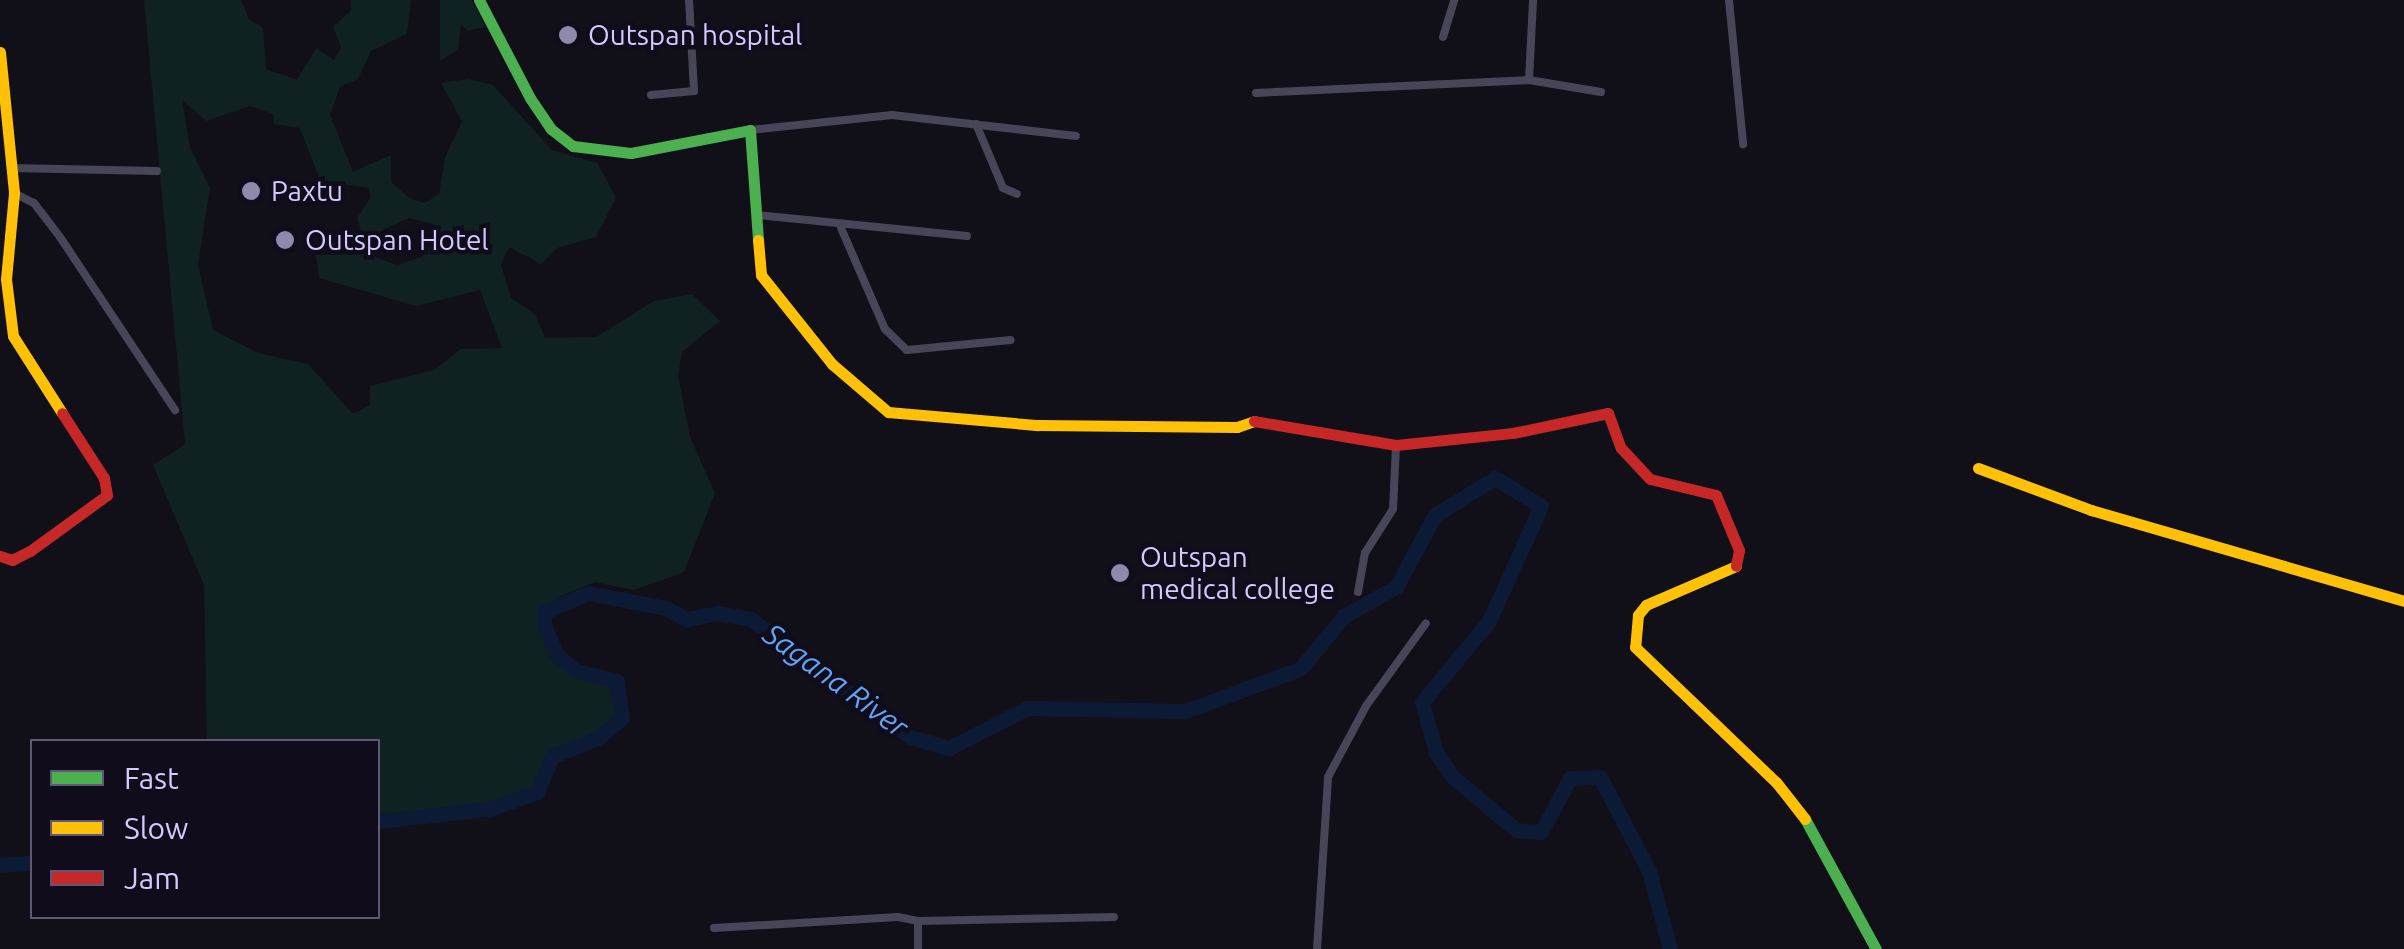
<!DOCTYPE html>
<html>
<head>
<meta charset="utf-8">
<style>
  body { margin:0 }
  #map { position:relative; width:2404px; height:949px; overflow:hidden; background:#111018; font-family:Ubuntu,sans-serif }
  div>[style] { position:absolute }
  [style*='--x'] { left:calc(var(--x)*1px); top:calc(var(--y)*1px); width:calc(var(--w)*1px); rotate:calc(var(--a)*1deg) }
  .green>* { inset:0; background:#102122 }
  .river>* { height:15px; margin:-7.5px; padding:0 7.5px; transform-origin:7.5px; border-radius:7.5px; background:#0d1a36 }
  .street>* { height:8px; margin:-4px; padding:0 4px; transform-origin:4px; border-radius:4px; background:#474558 }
  .fast>* { height:11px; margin:-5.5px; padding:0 5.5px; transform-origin:5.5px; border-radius:5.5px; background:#4caf50 }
  .slow>* { height:11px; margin:-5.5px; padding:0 5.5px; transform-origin:5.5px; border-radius:5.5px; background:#ffc107 }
  .jam>* { height:11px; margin:-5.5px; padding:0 5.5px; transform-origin:5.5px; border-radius:5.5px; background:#c62828 }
  .dots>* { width:28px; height:28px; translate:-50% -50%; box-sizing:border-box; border:5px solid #100c1b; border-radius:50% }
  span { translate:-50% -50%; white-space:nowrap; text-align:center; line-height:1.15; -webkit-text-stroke:9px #100c1b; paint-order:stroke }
  .poi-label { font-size:28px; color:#d3cafb }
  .left { translate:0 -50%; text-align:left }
  .water-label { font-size:30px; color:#5fa5f4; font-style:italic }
  .legend { position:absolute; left:30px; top:739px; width:350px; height:180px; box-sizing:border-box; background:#100c1b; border:2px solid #5e5875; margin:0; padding:12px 18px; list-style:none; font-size:30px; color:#d3cafb }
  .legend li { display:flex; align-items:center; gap:20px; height:50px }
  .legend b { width:50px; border:2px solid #5e5875 }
</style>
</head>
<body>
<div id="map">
  <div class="green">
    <i style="clip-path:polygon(evenodd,144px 0,241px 0,249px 19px,263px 28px,266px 69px,297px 80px,316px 48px,334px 60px,341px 47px,333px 27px,351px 10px,351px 0,411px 0,407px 34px,371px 51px,358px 79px,340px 87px,330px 115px,353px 172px,391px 155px,391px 182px,409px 198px,425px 203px,439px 194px,445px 158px,462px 121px,441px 83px,468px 79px,493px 85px,552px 150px,597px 163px,616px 197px,596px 237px,557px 248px,541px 264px,509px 247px,501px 265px,511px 298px,535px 314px,545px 338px,596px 337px,654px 301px,692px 294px,720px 321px,682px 352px,678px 376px,690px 437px,715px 493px,684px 572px,634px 590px,595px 582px,559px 597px,545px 612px,556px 654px,576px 671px,617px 681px,622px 718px,598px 738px,553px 756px,537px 792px,489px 809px,378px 821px,378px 742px,207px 741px,204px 585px,153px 465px,185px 444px,144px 0,182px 100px,206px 121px,250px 106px,273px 114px,274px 124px,300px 128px,320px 180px,368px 188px,371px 197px,357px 218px,361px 230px,374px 234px,409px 218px,434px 224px,436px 238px,422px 257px,397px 265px,367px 254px,316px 255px,319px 278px,416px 306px,480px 290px,502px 348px,461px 349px,434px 370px,370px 386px,370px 405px,353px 414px,308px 364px,258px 353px,213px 330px,198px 265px,210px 188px,190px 148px,182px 100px)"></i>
    <i style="clip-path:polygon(440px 0,472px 0,485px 27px,467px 31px,461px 24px,458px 49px,440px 61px)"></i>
  </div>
  <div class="river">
    <i style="--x:378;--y:821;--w:112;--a:-6.2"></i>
    <i style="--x:489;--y:809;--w:51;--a:-19.5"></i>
    <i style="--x:537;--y:792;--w:39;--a:-67"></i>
    <i style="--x:552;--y:756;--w:49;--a:-21.4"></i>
    <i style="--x:598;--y:738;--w:31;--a:-40"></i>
    <i style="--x:622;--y:718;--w:37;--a:-98"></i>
    <i style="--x:617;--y:681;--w:42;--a:-166.3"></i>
    <i style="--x:576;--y:671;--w:26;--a:-140"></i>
    <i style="--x:556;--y:654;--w:32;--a:-112"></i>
    <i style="--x:544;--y:624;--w:12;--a:-90"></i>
    <i style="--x:544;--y:612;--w:48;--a:-23.4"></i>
    <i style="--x:588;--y:593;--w:78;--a:11"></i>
    <i style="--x:665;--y:608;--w:25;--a:27"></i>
    <i style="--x:687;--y:619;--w:31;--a:-11"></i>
    <i style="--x:717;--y:613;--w:35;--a:10"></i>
    <i style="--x:751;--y:619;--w:198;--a:36.6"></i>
    <i style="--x:910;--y:737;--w:41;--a:15.8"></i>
    <i style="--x:949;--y:748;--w:88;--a:-27.1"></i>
    <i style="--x:1027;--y:708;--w:158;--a:1.1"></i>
    <i style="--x:1185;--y:711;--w:122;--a:-20.1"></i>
    <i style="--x:1300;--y:669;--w:69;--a:-50.3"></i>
    <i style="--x:1344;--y:616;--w:60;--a:-29.1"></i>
    <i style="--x:1396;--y:587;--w:82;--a:-61.6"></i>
    <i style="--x:1435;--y:515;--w:70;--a:-31.7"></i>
    <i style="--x:1495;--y:478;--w:54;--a:31.3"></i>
    <i style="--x:1541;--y:506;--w:126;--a:114.3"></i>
    <i style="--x:1489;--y:621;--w:105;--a:129.6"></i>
    <i style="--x:1422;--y:702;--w:53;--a:74.6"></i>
    <i style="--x:1436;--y:753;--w:29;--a:55"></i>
    <i style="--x:1453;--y:777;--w:82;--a:40.1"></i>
    <i style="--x:1516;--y:830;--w:25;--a:5"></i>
    <i style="--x:1541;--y:832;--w:61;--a:-61.8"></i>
    <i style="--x:1570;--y:778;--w:30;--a:-2"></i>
    <i style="--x:1600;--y:777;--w:106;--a:62.5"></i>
    <i style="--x:1649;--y:871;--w:81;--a:74.9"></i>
    <i style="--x:0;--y:865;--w:32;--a:-4"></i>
  </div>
  <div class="street">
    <i style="--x:1729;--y:0;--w:145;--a:84.4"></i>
    <i style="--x:1443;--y:37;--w:39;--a:-73"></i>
    <i style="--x:1529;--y:80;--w:80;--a:-87.1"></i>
    <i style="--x:1256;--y:93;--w:273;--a:-2.7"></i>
    <i style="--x:1529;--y:80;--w:73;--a:9.5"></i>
    <i style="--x:651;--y:95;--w:43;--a:-5.3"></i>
    <i style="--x:694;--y:91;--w:91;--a:-93.1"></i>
    <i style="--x:976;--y:124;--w:69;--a:67.1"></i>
    <i style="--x:1003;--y:188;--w:15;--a:23"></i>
    <i style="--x:750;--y:130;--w:143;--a:-6"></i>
    <i style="--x:892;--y:115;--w:185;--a:6.5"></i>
    <i style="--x:11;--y:168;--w:146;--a:1.2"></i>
    <i style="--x:14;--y:193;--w:22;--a:27"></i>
    <i style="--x:34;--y:203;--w:43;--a:52.6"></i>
    <i style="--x:60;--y:237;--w:208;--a:56.4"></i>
    <i style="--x:756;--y:215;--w:212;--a:5.7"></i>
    <i style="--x:841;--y:228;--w:110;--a:66.5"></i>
    <i style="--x:885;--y:329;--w:30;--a:44"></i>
    <i style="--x:907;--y:350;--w:104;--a:-5.5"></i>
    <i style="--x:1358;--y:592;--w:40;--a:-80"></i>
    <i style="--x:1365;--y:553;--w:52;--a:-57.5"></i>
    <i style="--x:1393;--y:509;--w:64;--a:-87.3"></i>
    <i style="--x:918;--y:921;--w:196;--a:-1.2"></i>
    <i style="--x:714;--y:928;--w:184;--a:-3.4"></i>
    <i style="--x:898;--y:917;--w:20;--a:11"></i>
    <i style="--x:918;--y:921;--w:28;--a:90"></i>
    <i style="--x:1317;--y:949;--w:172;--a:-86.3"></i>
    <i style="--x:1328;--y:777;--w:81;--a:-61.8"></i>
    <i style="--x:1366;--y:706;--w:102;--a:-54.1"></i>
  </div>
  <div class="fast">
    <i style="--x:479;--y:0;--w:110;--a:62.5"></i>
    <i style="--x:530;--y:98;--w:37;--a:56"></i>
    <i style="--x:551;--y:129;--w:28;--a:38"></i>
    <i style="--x:573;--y:146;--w:58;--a:6.9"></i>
    <i style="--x:631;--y:153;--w:121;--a:-10.9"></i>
    <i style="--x:750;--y:130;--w:110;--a:85.8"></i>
    <i style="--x:1805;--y:819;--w:148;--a:61.4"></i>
  </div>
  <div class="slow">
    <i style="--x:0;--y:52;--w:142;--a:84.3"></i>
    <i style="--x:14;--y:193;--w:86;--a:95.3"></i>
    <i style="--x:6;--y:279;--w:57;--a:83"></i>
    <i style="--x:13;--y:336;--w:91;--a:57.5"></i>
    <i style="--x:758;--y:240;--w:35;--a:85"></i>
    <i style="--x:761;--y:275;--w:114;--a:51.4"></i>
    <i style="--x:832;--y:364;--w:74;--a:40.6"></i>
    <i style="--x:888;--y:412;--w:151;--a:5"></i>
    <i style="--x:1038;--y:425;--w:199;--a:0.6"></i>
    <i style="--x:1237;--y:427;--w:18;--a:-19"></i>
    <i style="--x:1978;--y:468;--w:121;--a:20.4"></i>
    <i style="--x:2091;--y:510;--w:326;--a:16.2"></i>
    <i style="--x:1736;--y:566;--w:98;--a:156.6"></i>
    <i style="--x:1646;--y:605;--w:13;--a:129"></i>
    <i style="--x:1638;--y:615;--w:32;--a:95"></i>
    <i style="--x:1635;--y:647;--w:195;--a:43.8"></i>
    <i style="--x:1776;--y:782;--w:47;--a:51.9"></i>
  </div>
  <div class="jam">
    <i style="--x:1254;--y:421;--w:144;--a:9.6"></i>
    <i style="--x:1396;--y:445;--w:118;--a:-5.9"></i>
    <i style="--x:1513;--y:433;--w:97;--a:-11.9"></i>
    <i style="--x:1608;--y:413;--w:37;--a:70"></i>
    <i style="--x:1621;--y:448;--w:42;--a:46.9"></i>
    <i style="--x:1650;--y:479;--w:68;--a:13.6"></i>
    <i style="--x:1716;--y:495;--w:60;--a:67.3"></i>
    <i style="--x:1739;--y:550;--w:16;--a:101"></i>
    <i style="--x:0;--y:556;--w:13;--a:18"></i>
    <i style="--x:12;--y:560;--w:20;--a:-27"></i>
    <i style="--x:30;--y:551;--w:95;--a:-36"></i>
    <i style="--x:107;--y:495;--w:17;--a:-100"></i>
    <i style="--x:104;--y:478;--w:77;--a:-122.9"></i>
  </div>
  <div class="dots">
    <i style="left:568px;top:35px;background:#8f89ac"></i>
    <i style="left:251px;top:191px;background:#8f89ac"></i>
    <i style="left:285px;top:240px;background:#8f89ac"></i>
    <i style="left:1120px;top:573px;background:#8f89ac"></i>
  </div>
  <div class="poi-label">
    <span class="left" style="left:588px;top:35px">Outspan hospital</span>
    <span class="left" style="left:271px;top:191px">Paxtu</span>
    <span class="left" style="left:305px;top:240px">Outspan Hotel</span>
    <span class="left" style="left:1140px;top:573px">Outspan<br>medical college</span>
  </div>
  <div class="water-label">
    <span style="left:836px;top:680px;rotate:36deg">Sagana River</span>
  </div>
  <ul class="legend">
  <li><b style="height:12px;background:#4caf50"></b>Fast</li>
  <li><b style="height:12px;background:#ffc107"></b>Slow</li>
  <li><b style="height:12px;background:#c62828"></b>Jam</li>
  </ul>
</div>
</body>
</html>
